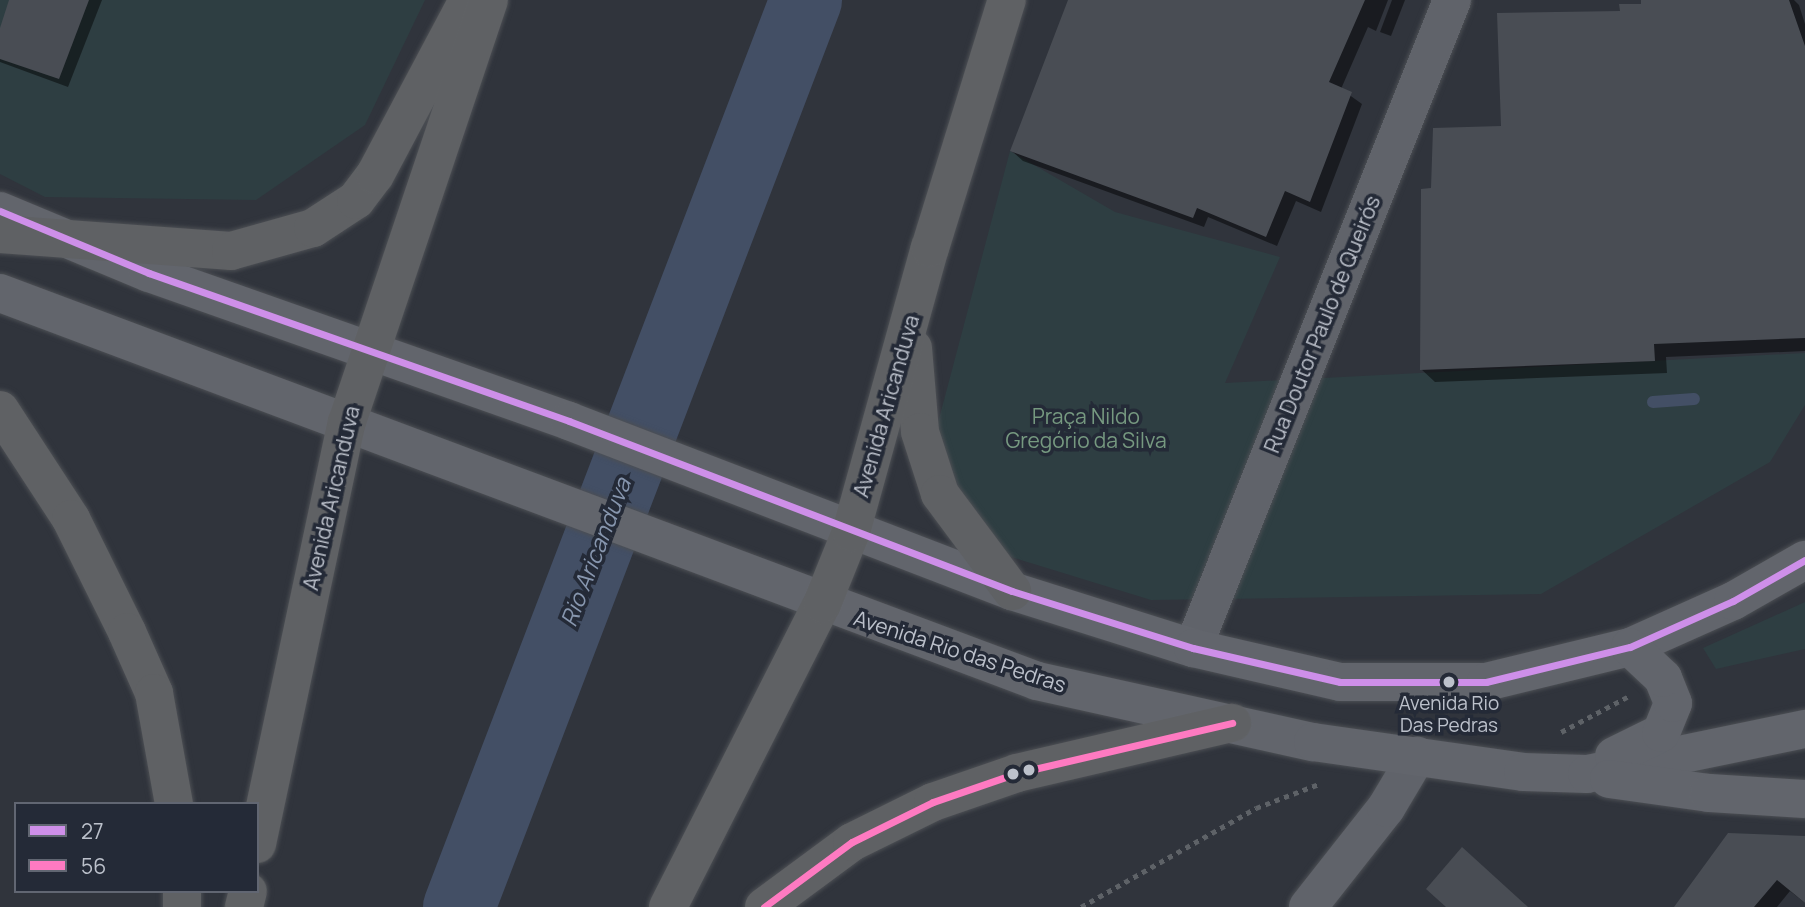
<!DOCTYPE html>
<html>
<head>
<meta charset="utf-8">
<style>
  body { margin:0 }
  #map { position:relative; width:1805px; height:907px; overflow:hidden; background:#30343c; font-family:Manrope,sans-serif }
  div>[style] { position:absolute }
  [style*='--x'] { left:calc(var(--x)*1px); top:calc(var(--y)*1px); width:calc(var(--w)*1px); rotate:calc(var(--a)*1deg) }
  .green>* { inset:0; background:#2e3e42 }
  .shadow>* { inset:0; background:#0007 }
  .stream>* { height:12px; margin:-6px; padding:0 6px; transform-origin:6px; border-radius:6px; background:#434f65 }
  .river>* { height:72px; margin:-36px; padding:0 36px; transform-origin:36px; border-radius:36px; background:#434f65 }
  .building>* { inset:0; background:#494d54 }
  .path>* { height:4.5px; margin-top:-2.25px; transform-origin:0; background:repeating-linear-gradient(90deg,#5e6267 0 5px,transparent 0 10px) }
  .roads { filter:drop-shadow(0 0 2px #4c4f54) drop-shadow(0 0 2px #4c4f54) }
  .minor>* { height:38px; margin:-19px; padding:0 19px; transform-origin:19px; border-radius:19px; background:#60636a }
  .major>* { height:38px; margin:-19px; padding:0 19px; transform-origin:19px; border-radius:19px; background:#62656c }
  .highway>* { height:38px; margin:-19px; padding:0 19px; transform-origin:19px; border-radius:19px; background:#5f6164 }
  .bus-1>* { height:7px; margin:-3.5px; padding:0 3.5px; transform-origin:3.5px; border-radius:3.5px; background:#ce8fe9 }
  .bus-2>* { height:7px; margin:-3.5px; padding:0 3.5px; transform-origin:3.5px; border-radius:3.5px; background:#fe7ac1 }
  .dots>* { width:19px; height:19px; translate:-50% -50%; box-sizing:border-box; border:4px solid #242a37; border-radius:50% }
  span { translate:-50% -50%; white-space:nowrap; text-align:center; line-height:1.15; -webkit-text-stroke:7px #242a37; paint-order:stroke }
  .bus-label { font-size:19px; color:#bcc1cb }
  .street-label { font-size:21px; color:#bcc1cb }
  .park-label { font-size:21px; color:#769980 }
  .water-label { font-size:23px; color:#8796ae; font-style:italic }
  .legend { position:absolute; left:14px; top:802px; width:245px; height:91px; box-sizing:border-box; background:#242a37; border:2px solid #616672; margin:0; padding:9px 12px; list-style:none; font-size:21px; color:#bcc1cb }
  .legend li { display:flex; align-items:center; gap:14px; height:35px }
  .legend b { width:35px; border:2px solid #616672 }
</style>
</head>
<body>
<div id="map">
  <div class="green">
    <i style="clip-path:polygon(0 0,425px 0,365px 125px,256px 200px,45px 197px,0 174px)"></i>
    <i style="clip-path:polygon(1010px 151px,1115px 212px,1280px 257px,1225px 383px,1805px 353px,1805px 405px,1770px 462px,1541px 594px,1151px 600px,998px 553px,953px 494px,935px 434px)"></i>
    <i style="clip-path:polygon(1805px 602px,1805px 649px,1716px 669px,1703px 648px)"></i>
  </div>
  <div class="shadow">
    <i style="clip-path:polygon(43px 0,102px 0,68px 87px,0 62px,0 36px)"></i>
    <i style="clip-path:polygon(1070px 0,1388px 0,1376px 31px,1368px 27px,1341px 89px,1362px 104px,1321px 212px,1296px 201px,1277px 246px,1208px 217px,1204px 227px,1023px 161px,1012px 151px)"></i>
    <i style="clip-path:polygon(1392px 0,1405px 0,1391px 36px,1380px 32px)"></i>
    <i style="clip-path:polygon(1643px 0,1794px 0,1799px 5px,1805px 24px,1805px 351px,1666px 357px,1667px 373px,1435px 382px,1421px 369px,1433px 190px,1621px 12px,1643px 6px)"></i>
    <i style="clip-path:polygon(1805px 838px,1805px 903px,1790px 891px,1777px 907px,1676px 907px)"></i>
  </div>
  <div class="stream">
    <i style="--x:1653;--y:402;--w:41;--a:-4.2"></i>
  </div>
  <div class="river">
    <i style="--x:459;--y:907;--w:971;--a:-69.06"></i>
  </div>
  <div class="building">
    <i style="clip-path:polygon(9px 0,89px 0,59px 79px,0 59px,0 28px)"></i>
    <i style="clip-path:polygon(1068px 0,1365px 0,1329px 82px,1352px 92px,1310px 202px,1285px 191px,1266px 237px,1197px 208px,1193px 218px,1010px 151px)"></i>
    <i style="clip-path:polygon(1641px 0,1789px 0,1805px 46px,1805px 338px,1654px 344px,1655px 361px,1420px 370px,1421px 189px,1431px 188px,1433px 128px,1501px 126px,1497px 13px,1620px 11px,1619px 4px,1641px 4px)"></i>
    <i style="clip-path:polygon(1728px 833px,1805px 836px,1805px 903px,1777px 880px,1754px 907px,1674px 907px)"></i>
    <i style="clip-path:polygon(1462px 847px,1528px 907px,1446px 907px,1426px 889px)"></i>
  </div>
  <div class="path">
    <i style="--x:1561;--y:732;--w:75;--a:-27.9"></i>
    <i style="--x:1081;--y:907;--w:201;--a:-29.5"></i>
    <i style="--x:1256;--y:808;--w:67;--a:-20.9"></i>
  </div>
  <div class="roads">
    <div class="minor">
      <i style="--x:1193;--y:648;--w:698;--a:-68.21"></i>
      <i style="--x:1308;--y:907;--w:126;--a:-51.8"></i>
      <i style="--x:1386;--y:808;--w:61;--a:-59.2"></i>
    </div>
    <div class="major">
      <i style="--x:0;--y:211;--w:161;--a:22.6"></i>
      <i style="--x:149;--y:273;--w:445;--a:19.4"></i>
      <i style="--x:569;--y:421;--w:474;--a:21"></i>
      <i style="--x:1012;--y:591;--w:190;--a:17.5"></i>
      <i style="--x:1193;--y:648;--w:151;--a:13"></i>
      <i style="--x:1340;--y:682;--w:146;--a:0"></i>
      <i style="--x:1486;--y:682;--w:148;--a:-13.7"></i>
      <i style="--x:1630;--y:647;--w:113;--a:-24.1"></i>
      <i style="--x:1733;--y:601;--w:83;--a:-29.7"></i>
      <i style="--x:0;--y:293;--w:1107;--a:20.51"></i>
      <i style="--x:1037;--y:681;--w:283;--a:12.5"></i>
      <i style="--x:1313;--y:742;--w:212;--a:8.1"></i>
      <i style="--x:1523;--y:772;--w:64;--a:1.8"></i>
      <i style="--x:1587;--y:774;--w:223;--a:-11.7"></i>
      <i style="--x:1614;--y:756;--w:52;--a:-26.1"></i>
      <i style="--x:1661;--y:733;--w:32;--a:-68"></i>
      <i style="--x:1673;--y:703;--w:27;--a:-112"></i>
      <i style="--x:1663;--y:678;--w:45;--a:-136.8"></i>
      <i style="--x:1609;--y:779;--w:101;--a:8"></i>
      <i style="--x:1709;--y:793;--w:96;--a:3.6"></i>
    </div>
    <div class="highway">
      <i style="--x:0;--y:234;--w:232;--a:4.2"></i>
      <i style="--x:231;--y:251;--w:85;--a:-15.7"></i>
      <i style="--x:313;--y:228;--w:51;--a:-33.1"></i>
      <i style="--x:356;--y:200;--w:31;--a:-53"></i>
      <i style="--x:375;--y:175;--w:198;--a:-62"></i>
      <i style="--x:913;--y:348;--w:84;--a:85.2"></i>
      <i style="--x:920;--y:432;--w:65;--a:72.1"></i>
      <i style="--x:940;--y:494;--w:121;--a:53.4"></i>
      <i style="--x:0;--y:410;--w:130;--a:56.9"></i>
      <i style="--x:71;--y:519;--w:126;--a:63.6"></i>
      <i style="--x:127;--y:632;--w:67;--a:66.1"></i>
      <i style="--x:154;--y:693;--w:113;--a:79.8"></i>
      <i style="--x:257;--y:844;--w:431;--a:-78"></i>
      <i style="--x:347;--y:422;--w:445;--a:-71.4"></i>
      <i style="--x:182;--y:891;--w:16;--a:90"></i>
      <i style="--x:244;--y:907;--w:16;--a:-76"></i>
      <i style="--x:668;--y:907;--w:340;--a:-63.1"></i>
      <i style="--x:822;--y:604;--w:78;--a:-68.1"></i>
      <i style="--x:851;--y:532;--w:295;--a:-74.5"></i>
      <i style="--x:930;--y:248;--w:260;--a:-72.8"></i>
      <i style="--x:764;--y:907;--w:109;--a:-36.5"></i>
      <i style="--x:852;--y:842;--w:90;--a:-26.3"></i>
      <i style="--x:933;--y:802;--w:89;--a:-19"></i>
      <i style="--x:1017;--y:773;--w:221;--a:-13.1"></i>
    </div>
  </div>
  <div class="bus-1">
    <i style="--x:0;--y:211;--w:161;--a:22.6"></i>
    <i style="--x:149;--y:273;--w:445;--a:19.4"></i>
    <i style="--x:569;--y:421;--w:474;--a:21"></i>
    <i style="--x:1012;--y:591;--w:190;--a:17.5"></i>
    <i style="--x:1193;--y:648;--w:151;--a:13"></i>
    <i style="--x:1340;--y:682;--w:146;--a:0"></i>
    <i style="--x:1486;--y:682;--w:148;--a:-13.7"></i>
    <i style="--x:1630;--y:647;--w:113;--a:-24.1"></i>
    <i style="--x:1733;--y:601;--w:83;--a:-29.7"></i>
  </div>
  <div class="bus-2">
    <i style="--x:764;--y:907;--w:109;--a:-36.5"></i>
    <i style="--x:852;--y:842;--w:90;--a:-26.3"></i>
    <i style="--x:933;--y:802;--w:89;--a:-19"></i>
    <i style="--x:1017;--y:773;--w:221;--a:-13.1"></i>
  </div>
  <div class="dots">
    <i style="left:1449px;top:682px;background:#bcc1cb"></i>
    <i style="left:1029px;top:770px;background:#bcc1cb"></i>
    <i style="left:1013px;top:774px;background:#bcc1cb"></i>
  </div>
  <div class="bus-label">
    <span style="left:1449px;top:715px">Avenida Rio<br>Das Pedras</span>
  </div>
  <div class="street-label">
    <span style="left:1322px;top:324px;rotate:-68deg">Rua Doutor Paulo de Queirós</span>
    <span style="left:886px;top:406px;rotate:-74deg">Avenida Aricanduva</span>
    <span style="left:331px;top:498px;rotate:-77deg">Avenida Aricanduva</span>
    <span style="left:960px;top:651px;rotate:18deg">Avenida Rio das Pedras</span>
  </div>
  <div class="park-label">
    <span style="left:1086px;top:428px">Praça Nildo<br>Gregório da Silva</span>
  </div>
  <div class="water-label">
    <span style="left:595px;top:552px;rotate:-69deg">Rio Aricanduva</span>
  </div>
  <ul class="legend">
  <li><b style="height:9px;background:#ce8fe9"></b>27</li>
  <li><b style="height:9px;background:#fe7ac1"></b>56</li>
  </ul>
</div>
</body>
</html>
